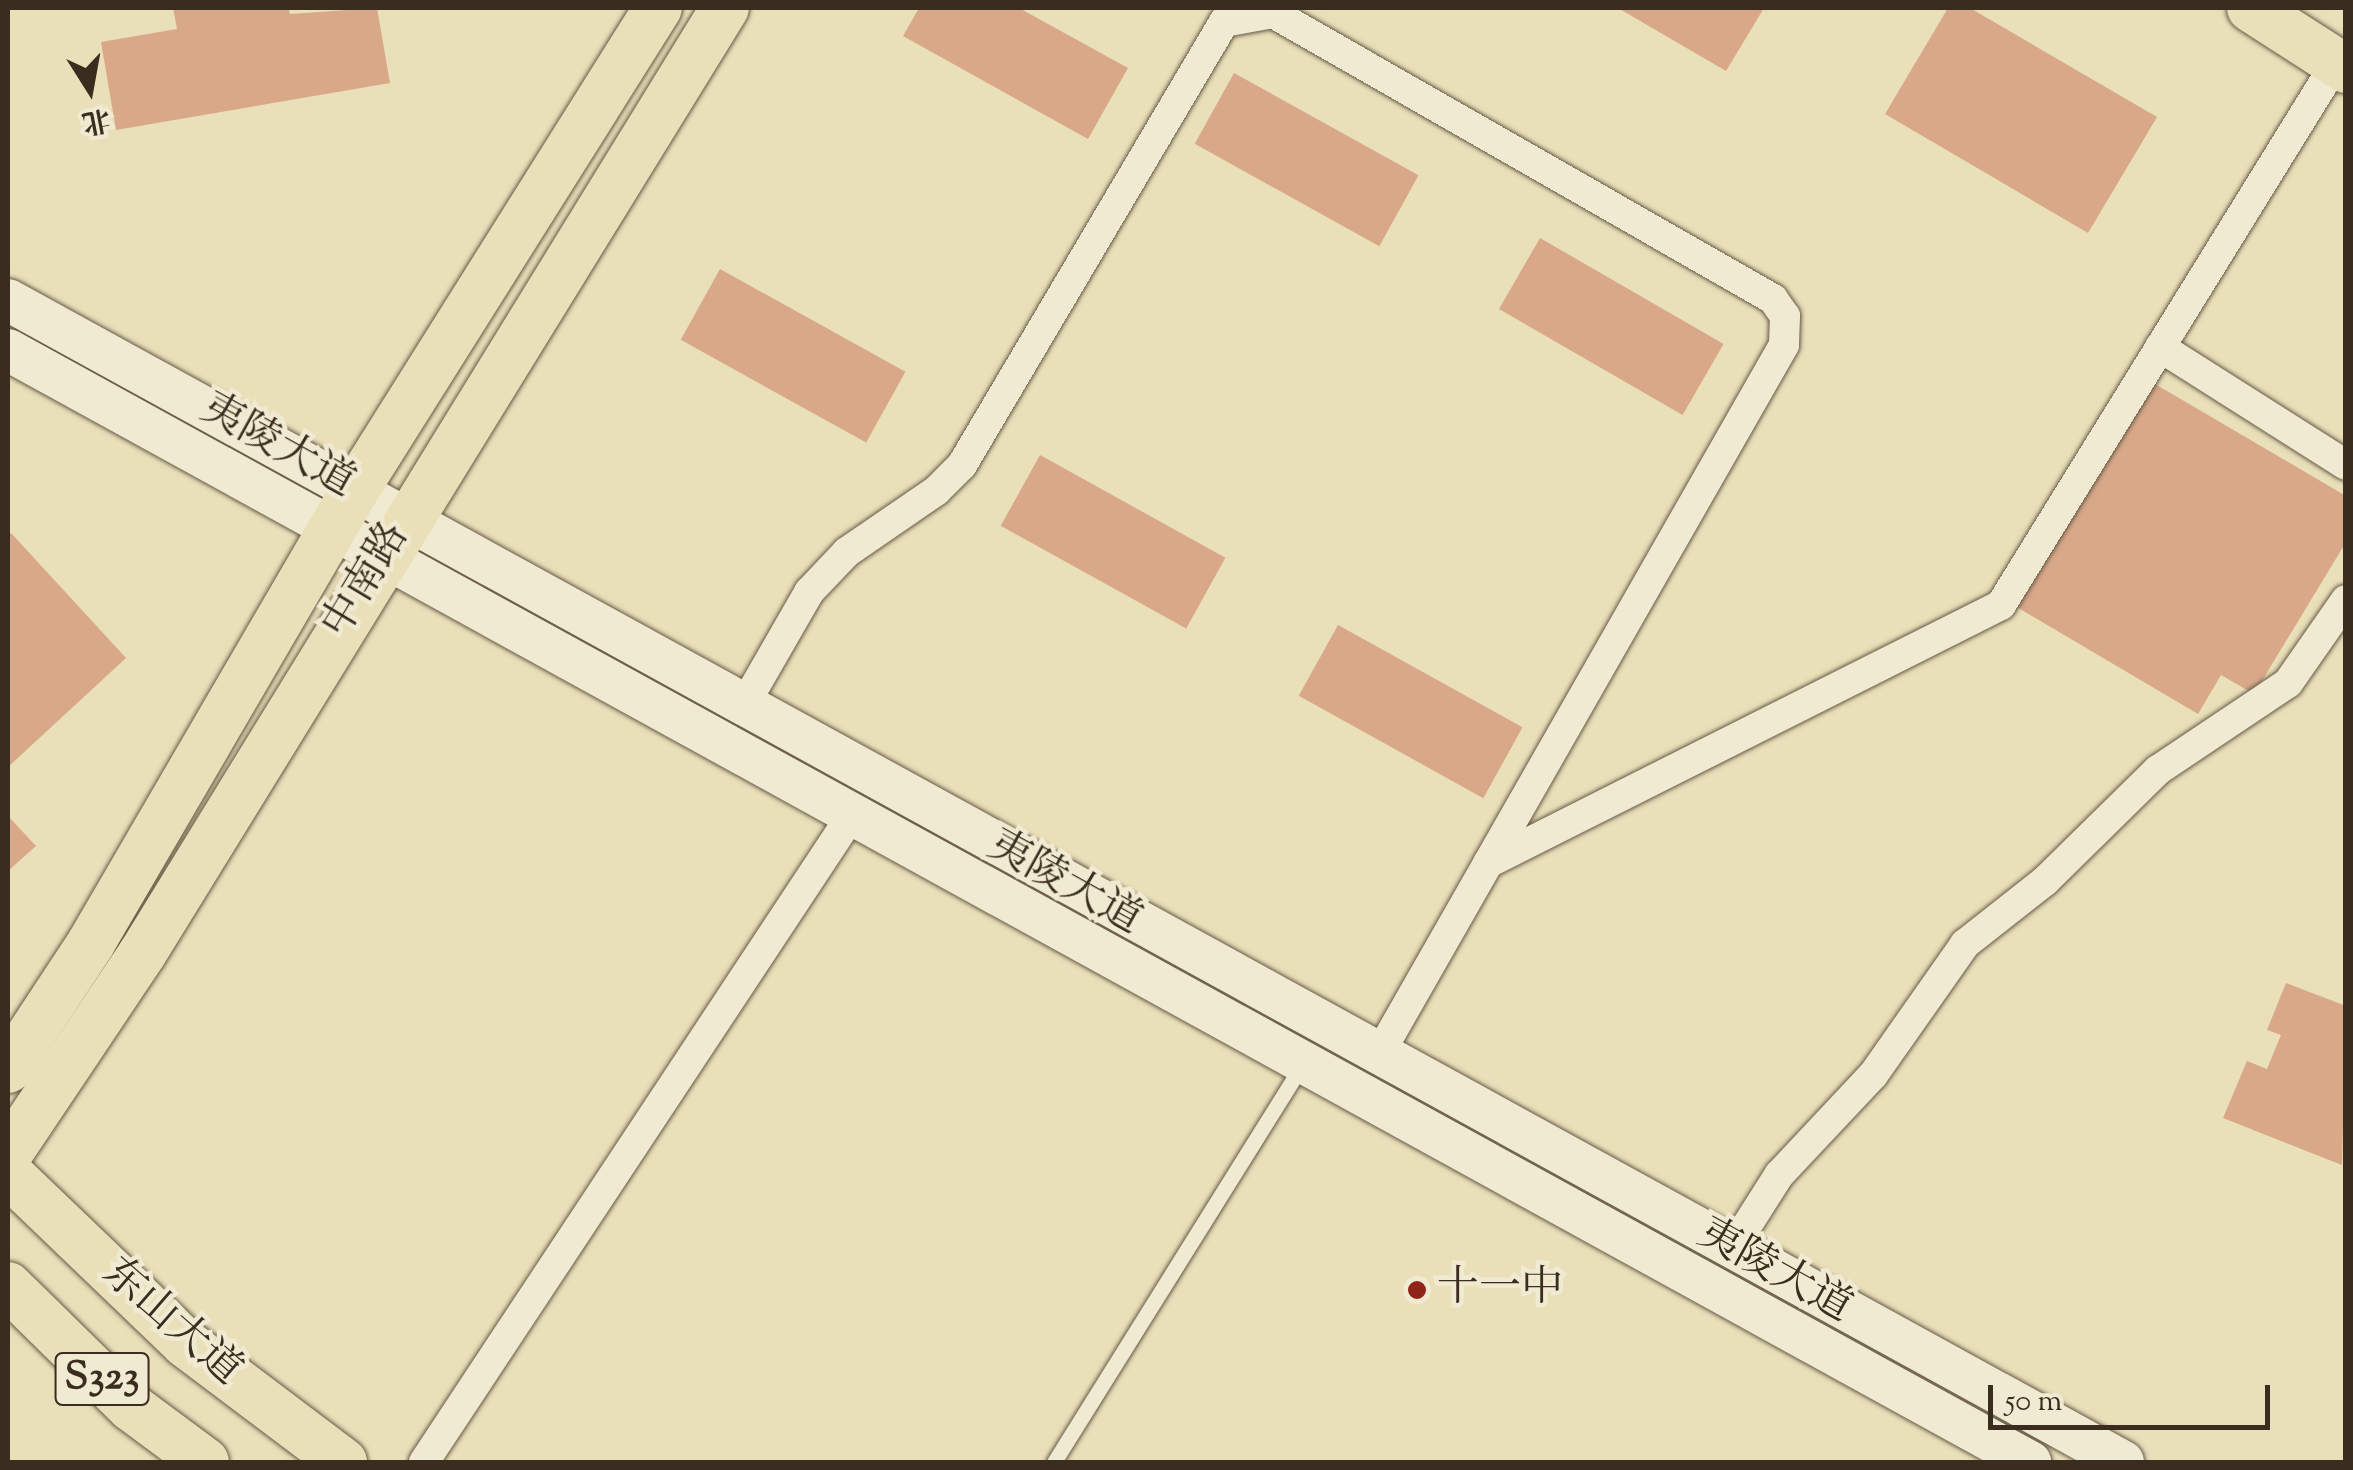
<!DOCTYPE html>
<html>
<head>
<meta charset="utf-8">
<style>
  body { margin:0 }
  #map { position:relative; width:2353px; height:1470px; overflow:hidden; background:#e9dfb9; font-family:"Sorts Mill Goudy","Noto Serif SC",serif }
  div>[style] { position:absolute }
  [style*='--x'] { left:calc(var(--x)*1px); top:calc(var(--y)*1px); width:calc(var(--w)*1px); rotate:calc(var(--a)*1deg) }
  .building>* { inset:0; background:#d8a889; transform-origin:0 0 }
  .roads { filter:drop-shadow(0 0 2px #665945) drop-shadow(0 0 2px #665945) }
  .lane>* { height:15px; margin:-7.5px; padding:0 7.5px; transform-origin:7.5px; border-radius:7.5px; background:#f1ead2 }
  .street>* { height:30px; margin:-15px; padding:0 15px; transform-origin:15px; border-radius:15px; background:#f1ead2 }
  .secondary>* { height:42px; margin:-21px; padding:0 21px; transform-origin:21px; border-radius:21px; background:#f1ead2 }
  .primary>* { height:48px; margin:-24px; padding:0 24px; transform-origin:24px; border-radius:24px; background:#e9dfb9 }
  .dots>* { width:28px; height:28px; translate:-50% -50%; box-sizing:border-box; border:5px solid #f1ead2; border-radius:50% }
  span { translate:-50% -50%; white-space:nowrap; text-align:center; line-height:1.15; -webkit-text-stroke:9px #f1ead2; paint-order:stroke }
  .shield-label span { padding:2px 8px; background:#f1ead2; border:2px solid; border-radius:8px; -webkit-text-stroke-width:0 }
  .shield-label { font-size:40px; color:#3a2c1e; font-weight:700 }
  .street-label { font-size:42px; color:#3a2c1e }
  .poi-label { font-size:42px; color:#3a2c1e }
  .left { translate:0 -50%; text-align:left }
  .frame { position:absolute; inset:0; border:10px solid #3a2c1e; pointer-events:none }
  .north { position:absolute; left:40px; top:40px; width:100px; height:100px; -webkit-text-stroke:8px #f1ead2; paint-order:stroke; rotate:169deg; font-size:28px; font-weight:700; line-height:40px; text-align:center; color:#3a2c1e }
  .north::after { content:''; display:block; margin:auto; width:35px; height:45px; background:#3a2c1e; clip-path:polygon(50% 0,100% 100%,50% 72%,0 100%) }
  .scale { position:absolute; left:1988px; top:1385px; width:282px; height:45px; box-sizing:border-box; border:5px solid #3a2c1e; border-top:0; padding-left:12px; font-size:30px; line-height:35px; white-space:nowrap; color:#3a2c1e; -webkit-text-stroke:8px #f1ead2; paint-order:stroke }
</style>
</head>
<body>
<div id="map">
  <div class="building">
    <i style="clip-path:polygon(173px 8px,288px 8px,290px 14px,377px 8px,390px 83px,116px 130px,101px 42px,177px 29px)"></i>
    <i style="clip-path:polygon(919px 8px,1019px 8px,1128px 68px,1088px 139px,903px 36px)"></i>
    <i style="clip-path:polygon(1618px 8px,1764px 8px,1726px 71px)"></i>
    <i style="clip-path:polygon(1948px 8px,1970px 8px,2157px 117px,2088px 233px,1885px 114px)"></i>
    <i style="left:1234px;top:73px;width:211px;height:81px;rotate:29deg"></i>
    <i style="left:1540px;top:238px;width:212px;height:82px;rotate:30deg"></i>
    <i style="left:720px;top:269px;width:212px;height:81px;rotate:29deg"></i>
    <i style="clip-path:polygon(2150px 381px,2346px 496px,2346px 542px,2254px 694px,2221px 675px,2198px 714px,2015px 606px)"></i>
    <i style="left:1040px;top:455px;width:212px;height:81px;rotate:29deg"></i>
    <i style="clip-path:polygon(11px 533px,126px 658px,8px 767px,8px 536px)"></i>
    <i style="left:1338px;top:625px;width:211px;height:81px;rotate:29deg"></i>
    <i style="clip-path:polygon(8px 816px,36px 846px,8px 871px)"></i>
    <i style="clip-path:polygon(2286px 983px,2346px 1006px,2342px 1165px,2223px 1118px,2247px 1061px,2267px 1069px,2281px 1035px,2267px 1030px)"></i>
  </div>
  <div class="roads">
    <div class="lane">
      <i style="--x:1054;--y:1462;--w:468;--a:-58"></i>
    </div>
    <div class="street">
      <i style="--x:2160;--y:347;--w:220;--a:32.4"></i>
      <i style="--x:743;--y:707;--w:133;--a:-60.1"></i>
      <i style="--x:809;--y:592;--w:55;--a:-46.5"></i>
      <i style="--x:847;--y:552;--w:108;--a:-34.4"></i>
      <i style="--x:936;--y:491;--w:37;--a:-45"></i>
      <i style="--x:962;--y:465;--w:515;--a:-59.4"></i>
      <i style="--x:1224;--y:22;--w:50;--a:-10.4"></i>
      <i style="--x:1273;--y:13;--w:576;--a:29.77"></i>
      <i style="--x:1773;--y:299;--w:21;--a:55"></i>
      <i style="--x:1785;--y:316;--w:29;--a:92"></i>
      <i style="--x:1784;--y:345;--w:819;--a:119.73"></i>
      <i style="--x:1488;--y:863;--w:574;--a:-26.7"></i>
      <i style="--x:2001;--y:605;--w:637;--a:-58.28"></i>
      <i style="--x:1732;--y:1249;--w:88;--a:-57.6"></i>
      <i style="--x:1779;--y:1175;--w:137;--a:-46.8"></i>
      <i style="--x:1873;--y:1075;--w:160;--a:-54.9"></i>
      <i style="--x:1965;--y:944;--w:102;--a:-38.2"></i>
      <i style="--x:2045;--y:881;--w:158;--a:-44.5"></i>
      <i style="--x:2158;--y:770;--w:156;--a:-33.8"></i>
      <i style="--x:2288;--y:683;--w:101;--a:-55.1"></i>
      <i style="--x:424;--y:1462;--w:772;--a:-56.52"></i>
    </div>
    <div class="secondary">
      <i style="--x:8;--y:300;--w:2413;--a:28.78"></i>
      <i style="--x:8;--y:350;--w:2308;--a:28.81"></i>
    </div>
    <div class="primary">
      <i style="--x:2251;--y:8;--w:113;--a:32.7"></i>
      <i style="--x:8;--y:1069;--w:151;--a:-56.6"></i>
      <i style="--x:91;--y:943;--w:524;--a:-59.77"></i>
      <i style="--x:355;--y:490;--w:569;--a:-57.85"></i>
      <i style="--x:8;--y:1154;--w:241;--a:-56.2"></i>
      <i style="--x:142;--y:954;--w:1111;--a:-58.36"></i>
      <i style="--x:8;--y:1173;--w:245;--a:43.8"></i>
      <i style="--x:185;--y:1343;--w:198;--a:37"></i>
      <i style="--x:8;--y:1286;--w:173;--a:44.5"></i>
      <i style="--x:131;--y:1407;--w:92;--a:36.6"></i>
    </div>
  </div>
  <div class="dots">
    <i style="left:1417px;top:1290px;background:#8f2418"></i>
  </div>
  <div class="shield-label">
    <span style="left:102px;top:1379px">S323</span>
  </div>
  <div class="street-label">
    <span style="left:277px;top:447px;rotate:29deg">夷陵大道</span>
    <span style="left:367px;top:581px;rotate:-59deg">中南路</span>
    <span style="left:1064px;top:884px;rotate:29deg">夷陵大道</span>
    <span style="left:1774px;top:1272px;rotate:29deg">夷陵大道</span>
    <span style="left:171px;top:1323px;rotate:41deg">东山大道</span>
  </div>
  <div class="poi-label">
    <span class="left" style="left:1437px;top:1290px">十一中</span>
  </div>
  <div class="frame"></div>
  <div class="north">北</div>
  <div class="scale">50 m</div>
</div>
</body>
</html>
